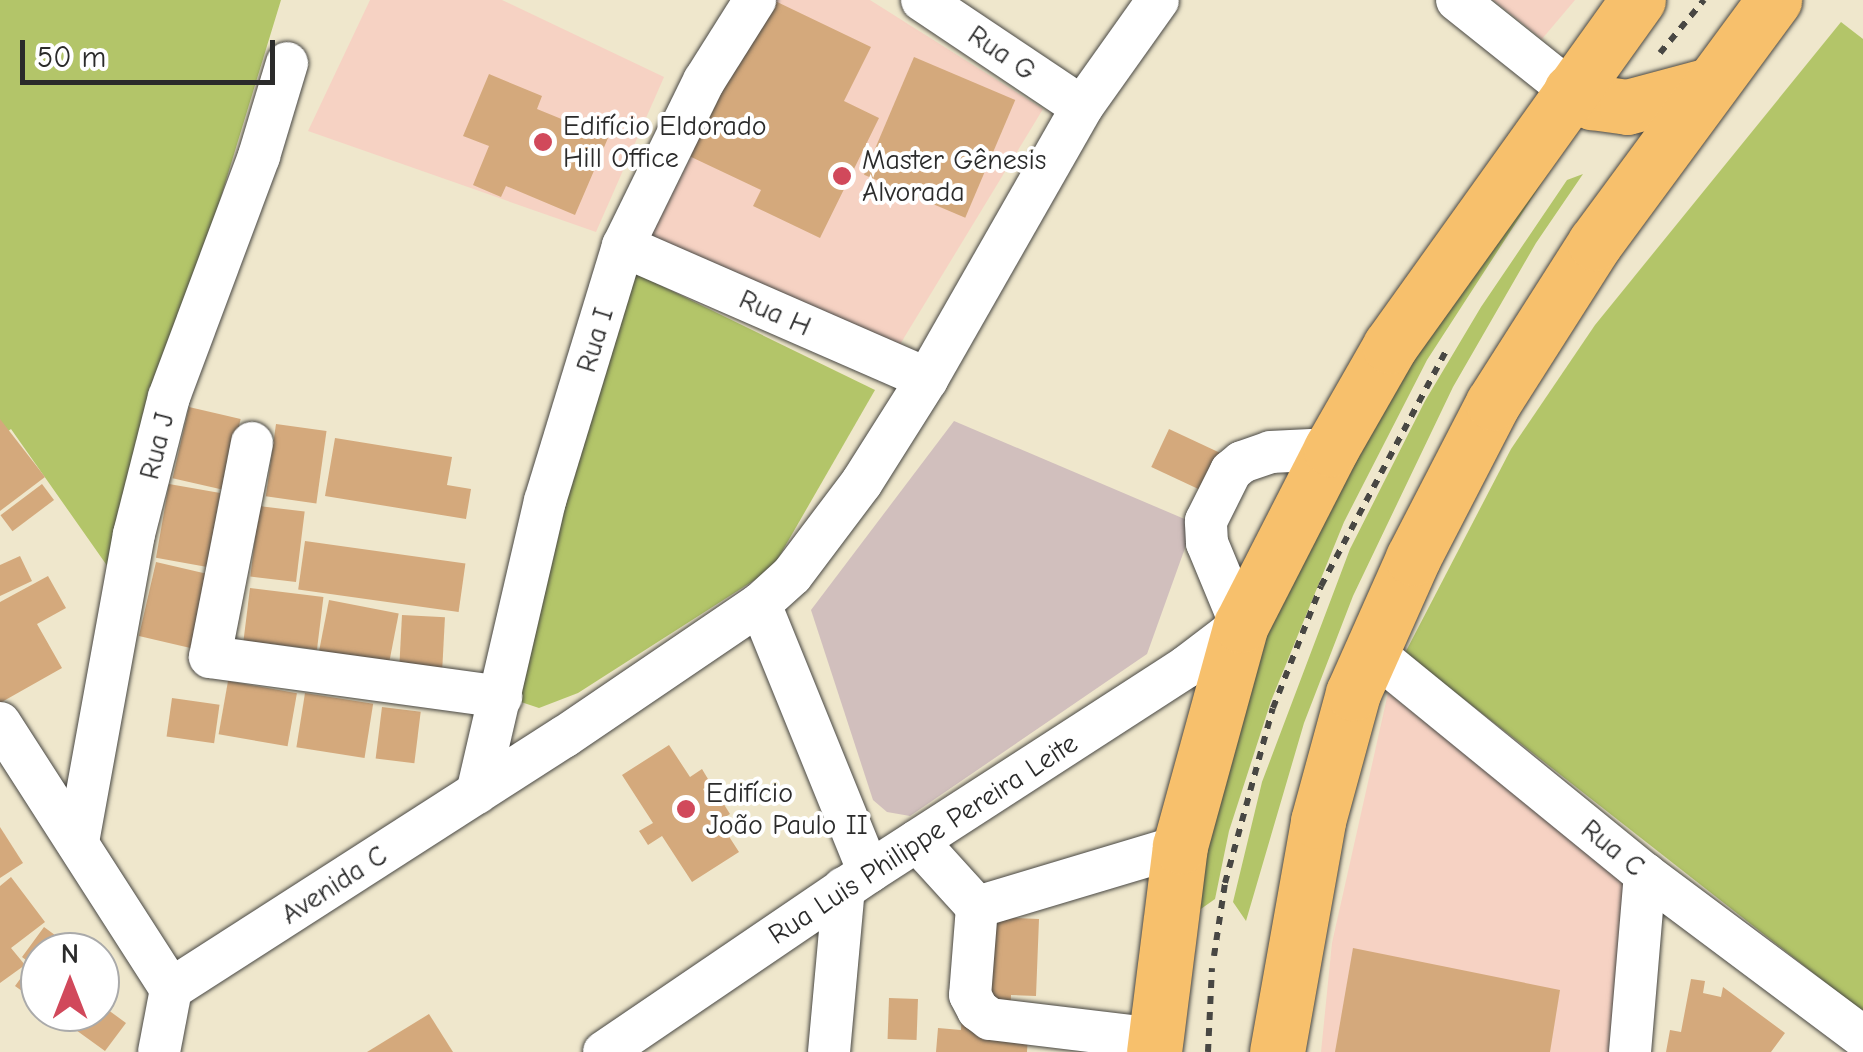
<!DOCTYPE html>
<html>
<head>
<meta charset="utf-8">
<style>
  body { margin:0 }
  #map { position:relative; width:1863px; height:1052px; overflow:hidden; background:#efe7cc; font-family:"Comic Neue",sans-serif }
  div>[style] { position:absolute }
  [style*='--x'] { left:calc(var(--x)*1px); top:calc(var(--y)*1px); width:calc(var(--w)*1px); rotate:calc(var(--a)*1deg) }
  .built>* { inset:0; background:#f6d2c3 }
  .industrial>* { inset:0; background:#d1bfbd }
  .green>* { inset:0; background:#b3c569 }
  .building>* { inset:0; background:#d4a97c; transform-origin:0 0 }
  .path>* { height:6px; margin-top:-3px; transform-origin:0; background:repeating-linear-gradient(90deg,#484743 0 8px,transparent 0 16px) }
  .roads { filter:drop-shadow(0 0 2px #484743) drop-shadow(0 0 2px #484743) }
  .minor>* { height:42px; margin:-21px; padding:0 21px; transform-origin:21px; border-radius:21px; background:#fff }
  .major>* { height:55px; margin:-27.5px; padding:0 27.5px; transform-origin:27.5px; border-radius:27.5px; background:#f7c06c }
  .dots>* { width:28px; height:28px; translate:-50% -50%; box-sizing:border-box; border:5px solid #fff; border-radius:50% }
  span { translate:-50% -50%; white-space:nowrap; text-align:center; line-height:1.15; -webkit-text-stroke:8px #fff; paint-order:stroke }
  .street-label { font-size:28px; color:#2b2b2b }
  .poi-label { font-size:28px; color:#2b2b2b }
  .left { translate:0 -50%; text-align:left }
  .north { position:absolute; left:20px; top:932px; width:100px; height:100px; box-sizing:border-box; background:#fff; border:2px solid #aaa; border-radius:50%; rotate:0deg; font-size:28px; font-weight:700; line-height:40px; text-align:center; color:#2b2b2b }
  .north::after { content:''; display:block; margin:auto; width:35px; height:45px; background:#d1495b; clip-path:polygon(50% 0,100% 100%,50% 72%,0 100%) }
  .scale { position:absolute; left:20px; top:40px; width:255px; height:45px; box-sizing:border-box; border:5px solid #2b2b2b; border-top:0; padding-left:12px; font-size:30px; line-height:35px; white-space:nowrap; color:#2b2b2b; -webkit-text-stroke:8px #fff; paint-order:stroke }
</style>
</head>
<body>
<div id="map">
  <div class="built">
    <i style="clip-path:polygon(370px 0,502px 0,664px 77px,596px 232px,308px 131px)"></i>
    <i style="clip-path:polygon(769px 0,870px 0,1043px 109px,896px 351px,648px 243px)"></i>
    <i style="clip-path:polygon(1493px 0,1575px 0,1542px 39px)"></i>
    <i style="clip-path:polygon(1388px 693px,1626px 881px,1609px 1052px,1321px 1052px,1332px 943px)"></i>
  </div>
  <div class="industrial">
    <i style="clip-path:polygon(954px 421px,1194px 523px,1147px 654px,910px 816px,887px 812px,873px 800px,811px 610px)"></i>
  </div>
  <div class="green">
    <i style="clip-path:polygon(0 0,281px 0,108px 567px,11px 429px,0 437px)"></i>
    <i style="clip-path:polygon(1841px 22px,1863px 39px,1863px 1012px,1405px 653px,1511px 449px,1595px 325px)"></i>
    <i style="clip-path:polygon(1554px 164px,1427px 360px,1344px 522px,1271px 701px,1229px 831px,1215px 899px,1198px 911px,1201px 851px,1266px 635px,1377px 410px)"></i>
    <i style="clip-path:polygon(1583px 174px,1536px 243px,1453px 387px,1353px 596px,1304px 723px,1246px 921px,1233px 902px,1262px 782px,1350px 549px,1425px 401px,1481px 307px,1567px 180px)"></i>
    <i style="clip-path:polygon(631px 271px,875px 390px,772px 569px,578px 693px,539px 708px,521px 702px,518px 666px)"></i>
  </div>
  <div class="building">
    <i style="clip-path:polygon(764px 0,773px 0,871px 47px,844px 101px,879px 118px,820px 238px,753px 206px,761px 190px,687px 155px)"></i>
    <i style="left:914px;top:57px;width:110px;height:128px;rotate:23deg"></i>
    <i style="clip-path:polygon(489px 74px,542px 96px,537px 109px,608px 138px,575px 215px,506px 186px,501px 197px,473px 185px,489px 146px,463px 136px)"></i>
    <i style="left:189px;top:407px;width:53px;height:73px;rotate:13deg"></i>
    <i style="clip-path:polygon(0 419px,45px 477px,0 511px)"></i>
    <i style="left:276px;top:424px;width:51px;height:73px;rotate:8deg"></i>
    <i style="left:1169px;top:429px;width:62px;height:42px;rotate:25deg"></i>
    <i style="clip-path:polygon(335px 438px,452px 457px,447px 485px,471px 489px,466px 519px,325px 496px)"></i>
    <i style="left:42px;top:484px;width:20px;height:52px;rotate:53deg"></i>
    <i style="left:169px;top:484px;width:52px;height:75px;rotate:10deg"></i>
    <i style="left:259px;top:506px;width:46px;height:71px;rotate:7deg"></i>
    <i style="left:305px;top:541px;width:162px;height:49px;rotate:8deg"></i>
    <i style="clip-path:polygon(20px 556px,32px 581px,0 596px,0 565px)"></i>
    <i style="left:156px;top:562px;width:54px;height:76px;rotate:13deg"></i>
    <i style="clip-path:polygon(48px 576px,66px 608px,37px 624px,62px 668px,0 703px,0 602px)"></i>
    <i style="left:250px;top:588px;width:74px;height:53px;rotate:7deg"></i>
    <i style="left:329px;top:600px;width:71px;height:53px;rotate:11deg"></i>
    <i style="left:402px;top:615px;width:43px;height:55px;rotate:3deg"></i>
    <i style="left:228px;top:681px;width:70px;height:54px;rotate:10deg"></i>
    <i style="left:305px;top:693px;width:69px;height:55px;rotate:9deg"></i>
    <i style="left:172px;top:698px;width:48px;height:39px;rotate:8deg"></i>
    <i style="left:382px;top:707px;width:39px;height:52px;rotate:7deg"></i>
    <i style="clip-path:polygon(669px 745px,690px 777px,702px 769px,711px 784px,703px 789px,712px 804px,720px 798px,730px 814px,719px 821px,739px 852px,692px 882px,662px 836px,648px 845px,639px 831px,653px 823px,622px 775px)"></i>
    <i style="clip-path:polygon(0 827px,23px 863px,0 878px)"></i>
    <i style="clip-path:polygon(11px 877px,45px 922px,11px 948px,25px 965px,0 983px,0 886px)"></i>
    <i style="clip-path:polygon(955px 915px,1039px 919px,1036px 996px,1011px 995px,1010px 1031px,1028px 1035px,1027px 1052px,936px 1052px,938px 1028px,961px 1030px,963px 994px,951px 993px)"></i>
    <i style="clip-path:polygon(44px 927px,78px 952px,40px 952px,40px 1004px,15px 986px,31px 964px,22px 957px)"></i>
    <i style="clip-path:polygon(1353px 948px,1560px 990px,1550px 1052px,1335px 1052px)"></i>
    <i style="clip-path:polygon(1691px 979px,1705px 981px,1703px 993px,1721px 997px,1723px 987px,1785px 1033px,1771px 1052px,1666px 1052px,1670px 1030px,1681px 1032px)"></i>
    <i style="left:889px;top:998px;width:29px;height:41px;rotate:2deg"></i>
    <i style="clip-path:polygon(100px 1004px,126px 1023px,105px 1051px,51px 1012px,100px 1012px)"></i>
    <i style="clip-path:polygon(429px 1014px,453px 1052px,367px 1052px)"></i>
  </div>
  <div class="path">
    <i style="--x:1660;--y:53;--w:69;--a:-50.3"></i>
    <i style="--x:1214;--y:956;--w:74;--a:-81.4"></i>
    <i style="--x:1225;--y:883;--w:181;--a:-74.7"></i>
    <i style="--x:1273;--y:708;--w:131;--a:-68.5"></i>
    <i style="--x:1321;--y:586;--w:271;--a:-62"></i>
    <i style="--x:1208;--y:1052;--w:84;--a:-87.3"></i>
  </div>
  <div class="roads">
    <div class="minor">
      <i style="--x:922;--y:0;--w:192;--a:33.8"></i>
      <i style="--x:1457;--y:0;--w:146;--a:38.6"></i>
      <i style="--x:623;--y:246;--w:332;--a:23.6"></i>
      <i style="--x:252;--y:443;--w:218;--a:101.1"></i>
      <i style="--x:210;--y:657;--w:294;--a:7.8"></i>
      <i style="--x:760;--y:604;--w:289;--a:67.9"></i>
      <i style="--x:1370;--y:650;--w:355;--a:39.2"></i>
      <i style="--x:1645;--y:874;--w:272;--a:36.8"></i>
      <i style="--x:0;--y:723;--w:316;--a:57.3"></i>
      <i style="--x:477;--y:793;--w:300;--a:-76.9"></i>
      <i style="--x:545;--y:501;--w:267;--a:-73"></i>
      <i style="--x:623;--y:246;--w:184;--a:-63.9"></i>
      <i style="--x:704;--y:81;--w:96;--a:-57.8"></i>
      <i style="--x:917;--y:841;--w:89;--a:47.7"></i>
      <i style="--x:977;--y:907;--w:212;--a:-16.7"></i>
      <i style="--x:78;--y:842;--w:313;--a:-79.7"></i>
      <i style="--x:134;--y:534;--w:141;--a:-75.7"></i>
      <i style="--x:169;--y:397;--w:257;--a:-69.5"></i>
      <i style="--x:259;--y:156;--w:97;--a:-73.2"></i>
      <i style="--x:977;--y:907;--w:88;--a:94.5"></i>
      <i style="--x:970;--y:995;--w:17;--a:62"></i>
      <i style="--x:978;--y:1010;--w:15;--a:37"></i>
      <i style="--x:990;--y:1019;--w:166;--a:6.9"></i>
      <i style="--x:171;--y:989;--w:467;--a:-32.7"></i>
      <i style="--x:564;--y:737;--w:237;--a:-34.2"></i>
      <i style="--x:760;--y:604;--w:43;--a:-42.2"></i>
      <i style="--x:792;--y:575;--w:116;--a:-53"></i>
      <i style="--x:862;--y:482;--w:122;--a:-57.7"></i>
      <i style="--x:927;--y:379;--w:313;--a:-60.3"></i>
      <i style="--x:1082;--y:107;--w:131;--a:-54.6"></i>
      <i style="--x:159;--y:1052;--w:64;--a:-79.2"></i>
      <i style="--x:604;--y:1052;--w:320;--a:-34.2"></i>
      <i style="--x:869;--y:872;--w:378;--a:-32.9"></i>
      <i style="--x:1186;--y:667;--w:69;--a:-37.4"></i>
      <i style="--x:1241;--y:625;--w:89;--a:-112.5"></i>
      <i style="--x:1207;--y:543;--w:22;--a:-93"></i>
      <i style="--x:1206;--y:521;--w:56;--a:-63.4"></i>
      <i style="--x:1231;--y:471;--w:14;--a:-39"></i>
      <i style="--x:1242;--y:462;--w:31;--a:-19"></i>
      <i style="--x:1271;--y:452;--w:60;--a:-2.9"></i>
      <i style="--x:829;--y:1052;--w:165;--a:-84.8"></i>
      <i style="--x:1630;--y:1052;--w:179;--a:-85.2"></i>
    </div>
    <div class="major">
      <i style="--x:1571;--y:91;--w:24;--a:28"></i>
      <i style="--x:1592;--y:102;--w:35;--a:8"></i>
      <i style="--x:1627;--y:107;--w:82;--a:-14.9"></i>
      <i style="--x:1154;--y:1052;--w:208;--a:-82.8"></i>
      <i style="--x:1180;--y:846;--w:229;--a:-74.6"></i>
      <i style="--x:1241;--y:625;--w:198;--a:-62.9"></i>
      <i style="--x:1331;--y:449;--w:119;--a:-60.2"></i>
      <i style="--x:1390;--y:346;--w:426;--a:-54.4"></i>
      <i style="--x:1277;--y:1052;--w:235;--a:-79.9"></i>
      <i style="--x:1318;--y:821;--w:133;--a:-74.7"></i>
      <i style="--x:1353;--y:693;--w:148;--a:-66"></i>
      <i style="--x:1413;--y:558;--w:174;--a:-62.7"></i>
      <i style="--x:1493;--y:403;--w:190;--a:-57.5"></i>
      <i style="--x:1595;--y:243;--w:302;--a:-53.6"></i>
    </div>
  </div>
  <div class="dots">
    <i style="left:543px;top:142px;background:#d1495b"></i>
    <i style="left:842px;top:176px;background:#d1495b"></i>
    <i style="left:686px;top:809px;background:#d1495b"></i>
  </div>
  <div class="street-label">
    <span style="left:1002px;top:53px;rotate:34deg">Rua G</span>
    <span style="left:775px;top:313px;rotate:24deg">Rua H</span>
    <span style="left:595px;top:340px;rotate:-73deg">Rua I</span>
    <span style="left:157px;top:446px;rotate:-76deg">Rua J</span>
    <span style="left:923px;top:839px;rotate:-33deg">Rua Luis Philippe Pereira Leite</span>
    <span style="left:1613px;top:848px;rotate:39deg">Rua C</span>
    <span style="left:334px;top:885px;rotate:-33deg">Avenida C</span>
  </div>
  <div class="poi-label">
    <span class="left" style="left:563px;top:142px">Edifício Eldorado<br>Hill Office</span>
    <span class="left" style="left:862px;top:176px">Master Gênesis<br>Alvorada</span>
    <span class="left" style="left:706px;top:809px">Edifício<br>João Paulo II</span>
  </div>
  <div class="north">N</div>
  <div class="scale">50 m</div>
</div>
</body>
</html>
